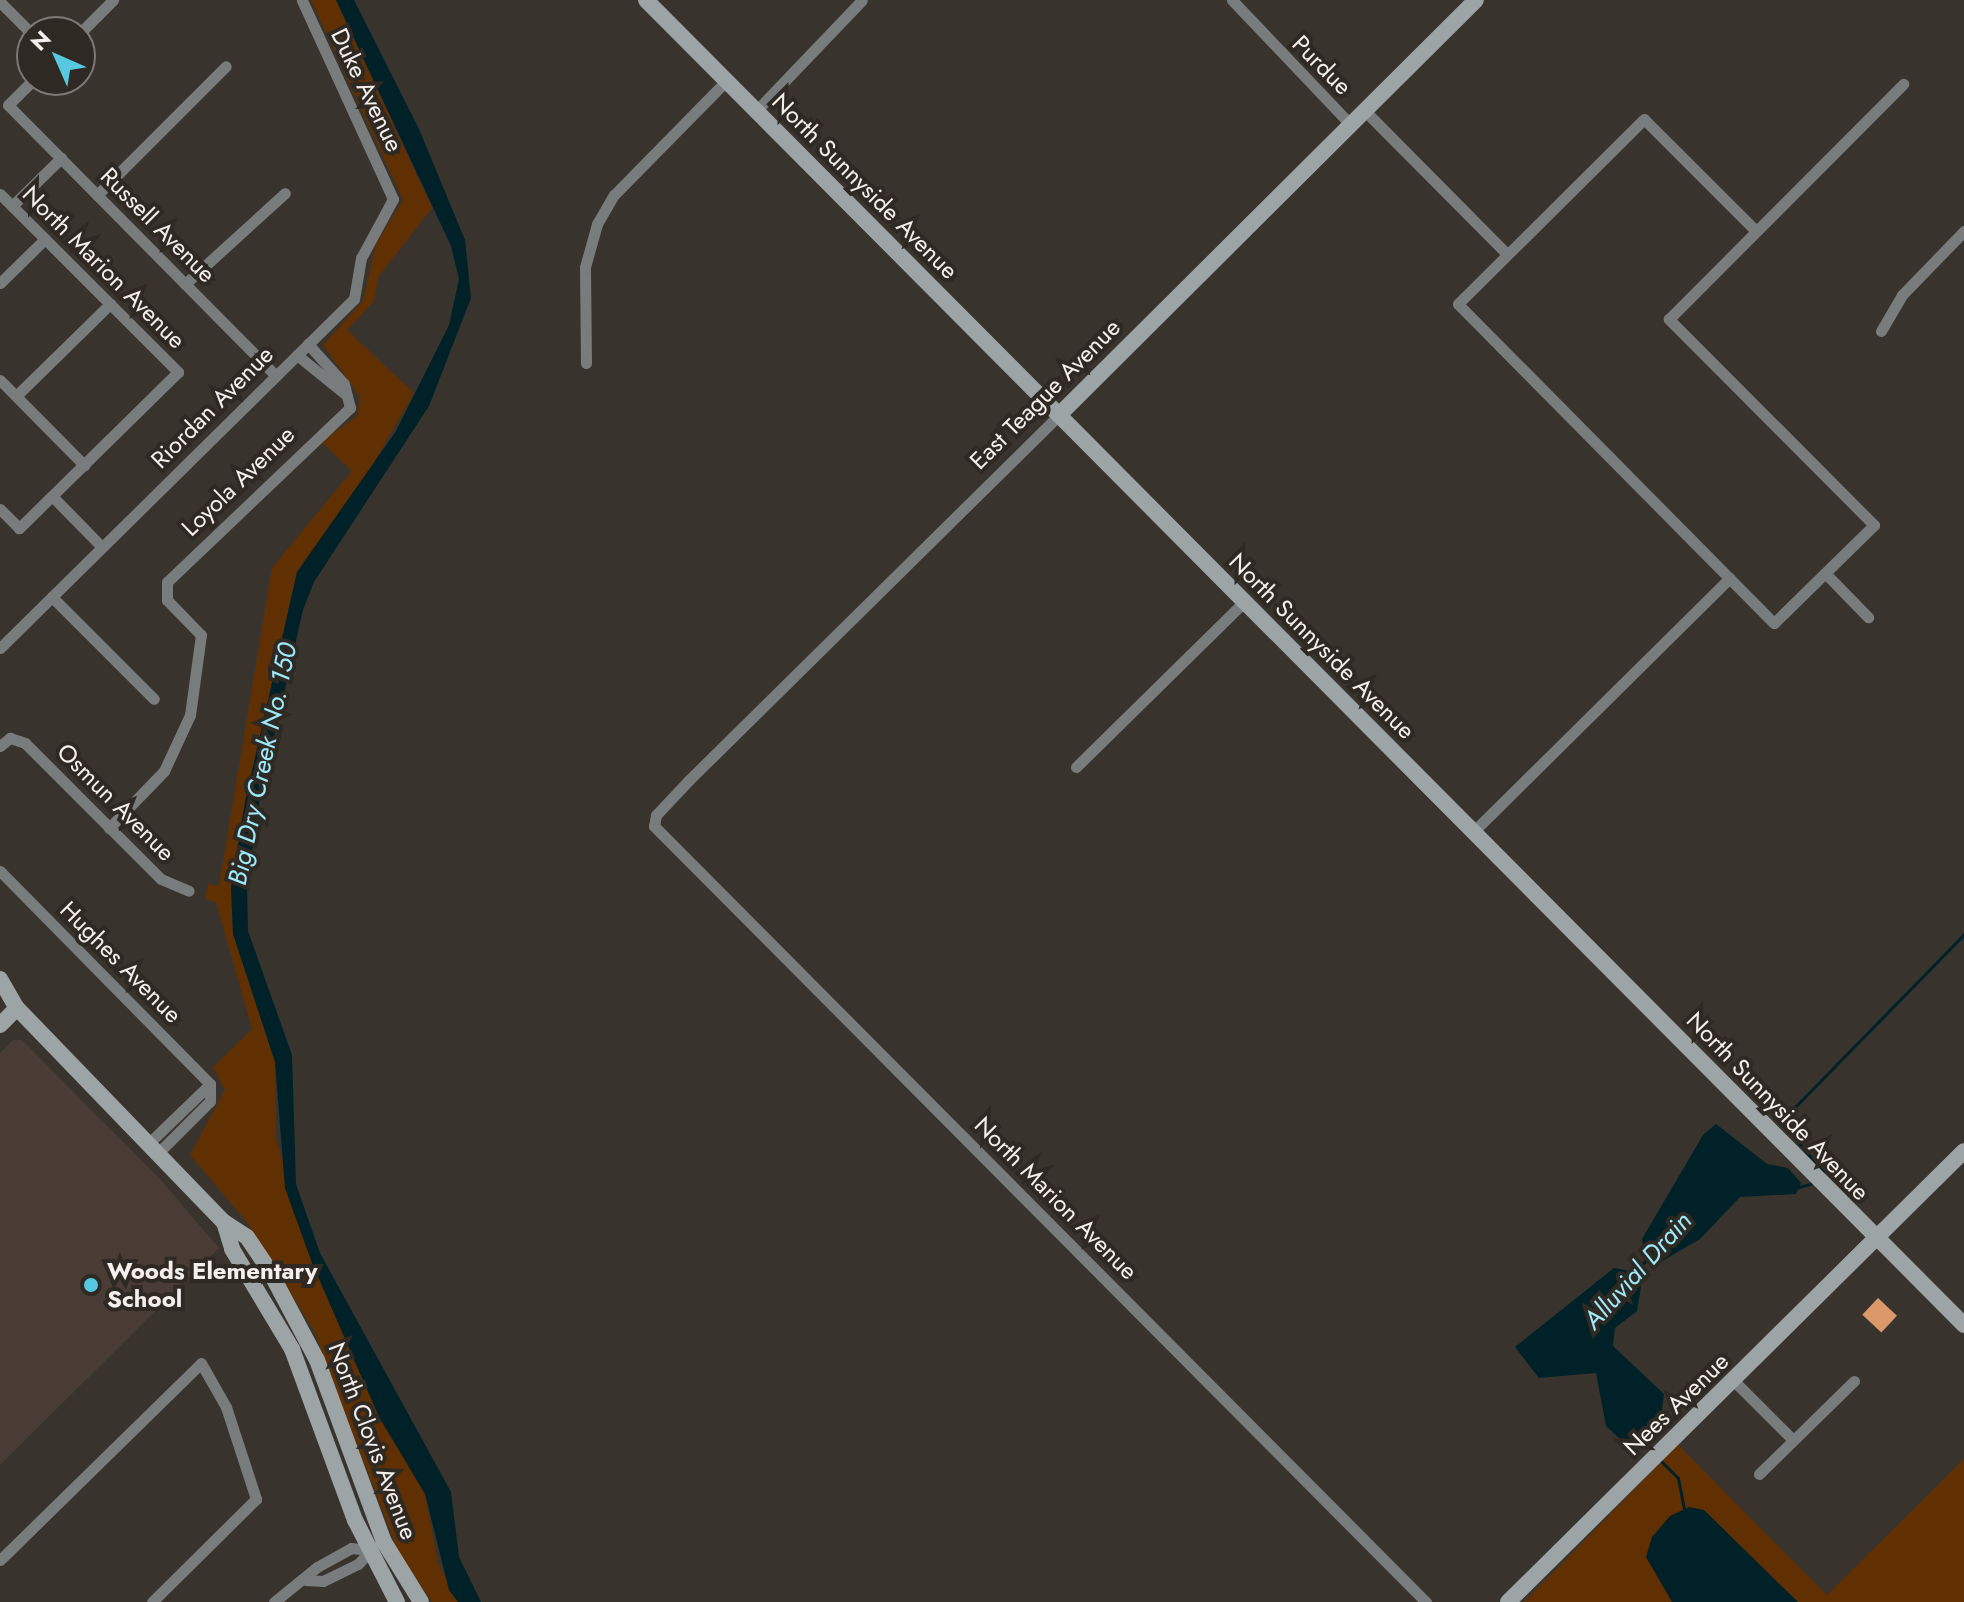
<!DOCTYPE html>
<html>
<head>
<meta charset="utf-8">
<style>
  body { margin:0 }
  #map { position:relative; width:1964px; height:1602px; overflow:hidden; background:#39332e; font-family:Jost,sans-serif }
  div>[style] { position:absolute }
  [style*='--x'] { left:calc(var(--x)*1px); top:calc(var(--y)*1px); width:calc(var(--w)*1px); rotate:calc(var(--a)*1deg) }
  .built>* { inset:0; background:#483c34 }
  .green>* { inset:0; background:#603003 }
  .water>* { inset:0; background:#002127 }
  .stream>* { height:3px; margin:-1.5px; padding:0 1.5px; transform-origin:1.5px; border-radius:1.5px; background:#002127 }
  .building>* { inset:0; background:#db9869; transform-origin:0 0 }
  .street>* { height:11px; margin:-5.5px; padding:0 5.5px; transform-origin:5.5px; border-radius:5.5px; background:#787c7d }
  .secondary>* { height:16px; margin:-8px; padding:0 8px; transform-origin:8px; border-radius:8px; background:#9da4a6 }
  .dots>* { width:22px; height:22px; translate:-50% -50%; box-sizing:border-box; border:4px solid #2f2924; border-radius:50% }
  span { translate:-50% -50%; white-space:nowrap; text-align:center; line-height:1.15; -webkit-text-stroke:8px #2f2924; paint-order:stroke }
  .street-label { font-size:24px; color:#f5f0ed }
  .poi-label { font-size:24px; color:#f5f0ed; font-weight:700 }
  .left { translate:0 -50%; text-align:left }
  .water-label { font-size:26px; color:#9deafb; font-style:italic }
  .north { position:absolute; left:16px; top:16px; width:80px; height:80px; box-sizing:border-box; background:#2f2924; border:2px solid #7e7974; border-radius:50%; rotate:315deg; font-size:22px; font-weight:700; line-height:32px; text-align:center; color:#f5f0ed }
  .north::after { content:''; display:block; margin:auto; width:28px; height:36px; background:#56c9e0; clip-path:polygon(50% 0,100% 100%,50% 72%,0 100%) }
</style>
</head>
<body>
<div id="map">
  <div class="built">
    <i style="clip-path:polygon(13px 1040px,22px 1040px,161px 1180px,219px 1248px,0 1465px,0 1053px)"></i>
  </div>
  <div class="green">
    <i style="clip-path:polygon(311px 0,336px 0,432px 208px,379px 276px,374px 301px,347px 330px,414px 393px,364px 480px,297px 572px,245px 802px,231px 888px,233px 934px,275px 1062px,276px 1139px,312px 1263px,339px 1314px,353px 1360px,425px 1494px,438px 1563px,458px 1602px,432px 1602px,399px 1554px,313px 1329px,247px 1222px,190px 1155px,225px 1090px,213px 1067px,252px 1029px,216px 902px,205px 899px,208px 884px,219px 886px,272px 568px,352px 471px,321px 442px,357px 416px,360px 397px,323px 345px,363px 301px,376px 244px,403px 200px)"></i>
    <i style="clip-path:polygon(1678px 1445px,1827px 1595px,1964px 1459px,1964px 1602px,1524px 1602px)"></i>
  </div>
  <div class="water">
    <i style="clip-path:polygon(336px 0,354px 0,419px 129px,465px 240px,471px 298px,429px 406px,314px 582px,303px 610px,259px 804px,247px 886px,248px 931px,292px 1055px,296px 1184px,320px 1253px,451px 1492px,459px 1557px,481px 1602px,458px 1602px,449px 1590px,425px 1494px,379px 1417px,312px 1263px,285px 1188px,275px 1062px,233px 934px,231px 888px,245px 802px,297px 572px,396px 431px,449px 325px,459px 279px,451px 246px)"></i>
    <i style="clip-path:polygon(1716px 1124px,1767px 1164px,1788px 1168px,1801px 1183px,1796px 1194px,1740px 1197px,1700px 1239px,1659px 1263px,1645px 1261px,1642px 1239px,1703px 1135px)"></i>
    <i style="clip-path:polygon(1614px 1268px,1636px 1272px,1641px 1287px,1637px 1311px,1615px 1328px,1613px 1346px,1664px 1394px,1660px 1424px,1643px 1441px,1619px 1438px,1606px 1426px,1596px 1373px,1539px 1378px,1515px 1347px)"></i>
    <i style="clip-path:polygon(1689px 1507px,1704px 1510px,1798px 1602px,1672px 1602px,1646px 1557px,1652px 1537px,1670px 1516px)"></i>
  </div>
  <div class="stream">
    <i style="--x:1823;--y:1172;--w:52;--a:-129.5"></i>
    <i style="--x:1790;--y:1132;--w:19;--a:-93"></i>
    <i style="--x:1789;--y:1113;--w:250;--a:-45.6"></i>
    <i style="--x:1795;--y:1188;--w:16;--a:-15"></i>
    <i style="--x:1633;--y:1274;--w:21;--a:-47"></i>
    <i style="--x:1642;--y:1441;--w:9;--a:49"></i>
    <i style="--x:1661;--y:1461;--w:24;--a:45"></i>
    <i style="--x:1678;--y:1478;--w:33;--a:79"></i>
  </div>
  <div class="building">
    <i style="left:1878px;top:1298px;width:26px;height:23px;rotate:43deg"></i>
  </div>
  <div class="street">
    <i style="--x:1232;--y:0;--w:171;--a:46.4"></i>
    <i style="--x:0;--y:2;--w:45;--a:45"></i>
    <i style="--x:80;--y:33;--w:47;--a:-45"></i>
    <i style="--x:33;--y:80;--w:35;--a:135"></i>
    <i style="--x:8;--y:105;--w:381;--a:45.3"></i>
    <i style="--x:1364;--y:110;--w:203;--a:45.2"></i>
    <i style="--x:756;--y:111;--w:153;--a:-46.3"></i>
    <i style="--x:0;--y:194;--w:252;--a:45"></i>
    <i style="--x:178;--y:372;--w:223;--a:135.5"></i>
    <i style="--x:19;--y:528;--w:27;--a:-135"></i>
    <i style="--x:97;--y:195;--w:182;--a:-45"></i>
    <i style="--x:12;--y:206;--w:69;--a:-44.4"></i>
    <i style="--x:1756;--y:231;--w:158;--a:-135"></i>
    <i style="--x:1644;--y:119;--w:262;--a:135.2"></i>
    <i style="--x:1458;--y:304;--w:449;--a:45.3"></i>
    <i style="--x:1774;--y:623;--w:140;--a:-44.4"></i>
    <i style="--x:1874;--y:525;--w:291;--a:-134.9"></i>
    <i style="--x:1669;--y:319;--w:332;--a:-45.1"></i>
    <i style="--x:0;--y:283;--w:63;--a:-44.4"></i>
    <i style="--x:185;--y:284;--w:135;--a:-42.3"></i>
    <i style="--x:1881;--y:331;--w:42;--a:-59.7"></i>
    <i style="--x:1902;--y:295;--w:89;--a:-45.9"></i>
    <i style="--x:297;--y:355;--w:62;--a:39.1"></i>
    <i style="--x:586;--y:363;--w:96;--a:-90.6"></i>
    <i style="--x:585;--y:267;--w:45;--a:-74.4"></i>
    <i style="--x:597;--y:224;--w:34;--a:-60"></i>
    <i style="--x:614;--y:195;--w:160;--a:-45.5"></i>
    <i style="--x:0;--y:380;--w:120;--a:45.3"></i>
    <i style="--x:16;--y:396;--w:132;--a:-44.4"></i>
    <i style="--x:1059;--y:415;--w:520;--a:135.39"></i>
    <i style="--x:689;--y:780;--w:48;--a:133.3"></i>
    <i style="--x:656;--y:815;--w:11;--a:100"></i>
    <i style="--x:654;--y:826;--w:1095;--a:45.15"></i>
    <i style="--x:52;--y:496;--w:71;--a:45.6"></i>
    <i style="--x:1825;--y:573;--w:62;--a:45.7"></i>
    <i style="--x:52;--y:597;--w:144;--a:45"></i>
    <i style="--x:0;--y:648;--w:497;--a:-44.6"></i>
    <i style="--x:354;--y:299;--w:42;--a:-80.3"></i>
    <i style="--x:361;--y:258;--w:67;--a:-61.5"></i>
    <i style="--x:393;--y:199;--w:219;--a:-114.6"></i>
    <i style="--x:0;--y:746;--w:13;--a:-39"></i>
    <i style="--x:10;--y:738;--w:16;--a:18"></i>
    <i style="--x:25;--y:743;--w:192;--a:45"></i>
    <i style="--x:161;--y:879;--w:30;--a:23"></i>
    <i style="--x:1076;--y:767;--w:235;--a:-44.5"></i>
    <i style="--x:109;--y:828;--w:79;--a:-46"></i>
    <i style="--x:164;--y:771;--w:62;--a:-65.1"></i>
    <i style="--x:190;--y:715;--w:81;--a:-82.2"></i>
    <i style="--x:201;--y:635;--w:49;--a:-134.2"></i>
    <i style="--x:167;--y:600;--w:18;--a:-90"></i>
    <i style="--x:167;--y:582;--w:253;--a:-43.6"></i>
    <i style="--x:350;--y:408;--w:25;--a:-104"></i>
    <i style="--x:344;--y:384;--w:54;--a:-132"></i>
    <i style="--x:1473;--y:832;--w:361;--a:-44.7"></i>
    <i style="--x:0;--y:871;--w:299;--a:45.4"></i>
    <i style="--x:150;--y:1142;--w:83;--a:-44"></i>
    <i style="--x:160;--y:1151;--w:71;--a:-45"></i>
    <i style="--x:210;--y:1101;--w:17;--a:-90"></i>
    <i style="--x:1734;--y:1381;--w:83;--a:45"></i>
    <i style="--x:1759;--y:1474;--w:133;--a:-44.4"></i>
    <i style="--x:0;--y:1560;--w:281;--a:-44.4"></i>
    <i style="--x:201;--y:1363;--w:51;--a:60.4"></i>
    <i style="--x:226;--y:1407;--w:97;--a:71.9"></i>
    <i style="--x:256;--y:1499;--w:146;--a:135.3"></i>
    <i style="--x:306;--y:1580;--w:17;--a:3"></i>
    <i style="--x:323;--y:1581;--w:39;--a:-26"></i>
    <i style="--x:358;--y:1564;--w:23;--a:-47"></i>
    <i style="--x:274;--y:1602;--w:55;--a:-39.1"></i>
    <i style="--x:317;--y:1567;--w:39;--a:-29"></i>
    <i style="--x:351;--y:1548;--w:18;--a:6"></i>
  </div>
  <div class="secondary">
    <i style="--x:646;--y:0;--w:1869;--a:45.15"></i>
    <i style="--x:1059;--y:415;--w:588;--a:-44.86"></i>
    <i style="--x:0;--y:979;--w:34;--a:60"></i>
    <i style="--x:17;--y:1008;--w:298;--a:46"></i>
    <i style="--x:224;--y:1222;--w:27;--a:33"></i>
    <i style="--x:247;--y:1237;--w:37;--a:56"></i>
    <i style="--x:268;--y:1268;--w:104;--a:62"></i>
    <i style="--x:317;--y:1360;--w:194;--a:69.8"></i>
    <i style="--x:384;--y:1542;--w:70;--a:58.3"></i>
    <i style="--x:0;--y:1025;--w:24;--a:-45"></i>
    <i style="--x:224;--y:1222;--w:28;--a:73"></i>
    <i style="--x:232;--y:1249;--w:117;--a:59"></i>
    <i style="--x:292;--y:1349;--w:182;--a:69.8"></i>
    <i style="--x:355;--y:1520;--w:92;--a:62.9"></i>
    <i style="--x:1508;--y:1602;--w:641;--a:-44.68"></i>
  </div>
  <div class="dots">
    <i style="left:91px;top:1285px;background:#56c9e0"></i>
  </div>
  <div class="street-label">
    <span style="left:1322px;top:65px;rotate:45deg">Purdue</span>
    <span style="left:367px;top:90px;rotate:64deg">Duke Avenue</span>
    <span style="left:865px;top:186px;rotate:45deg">North Sunnyside Avenue</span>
    <span style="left:158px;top:225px;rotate:45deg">Russell Avenue</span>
    <span style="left:104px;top:267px;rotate:45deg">North Marion Avenue</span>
    <span style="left:1045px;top:394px;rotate:-45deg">East Teague Avenue</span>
    <span style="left:212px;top:407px;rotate:-45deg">Riordan Avenue</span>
    <span style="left:238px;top:481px;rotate:-44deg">Loyola Avenue</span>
    <span style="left:1322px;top:646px;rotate:45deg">North Sunnyside Avenue</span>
    <span style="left:116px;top:802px;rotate:45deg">Osmun Avenue</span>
    <span style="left:121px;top:962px;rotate:45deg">Hughes Avenue</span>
    <span style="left:1778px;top:1106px;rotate:46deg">North Sunnyside Avenue</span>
    <span style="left:1056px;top:1198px;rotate:45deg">North Marion Avenue</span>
    <span style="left:1676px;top:1404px;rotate:-44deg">Nees Avenue</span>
    <span style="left:373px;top:1441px;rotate:69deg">North Clovis Avenue</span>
  </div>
  <div class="poi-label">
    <span class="left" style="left:107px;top:1285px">Woods Elementary<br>School</span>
  </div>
  <div class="water-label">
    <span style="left:263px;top:764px;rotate:-78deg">Big Dry Creek No. 150</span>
    <span style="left:1638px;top:1271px;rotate:-48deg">Alluvial Drain</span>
  </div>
  <div class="north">N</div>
</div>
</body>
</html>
